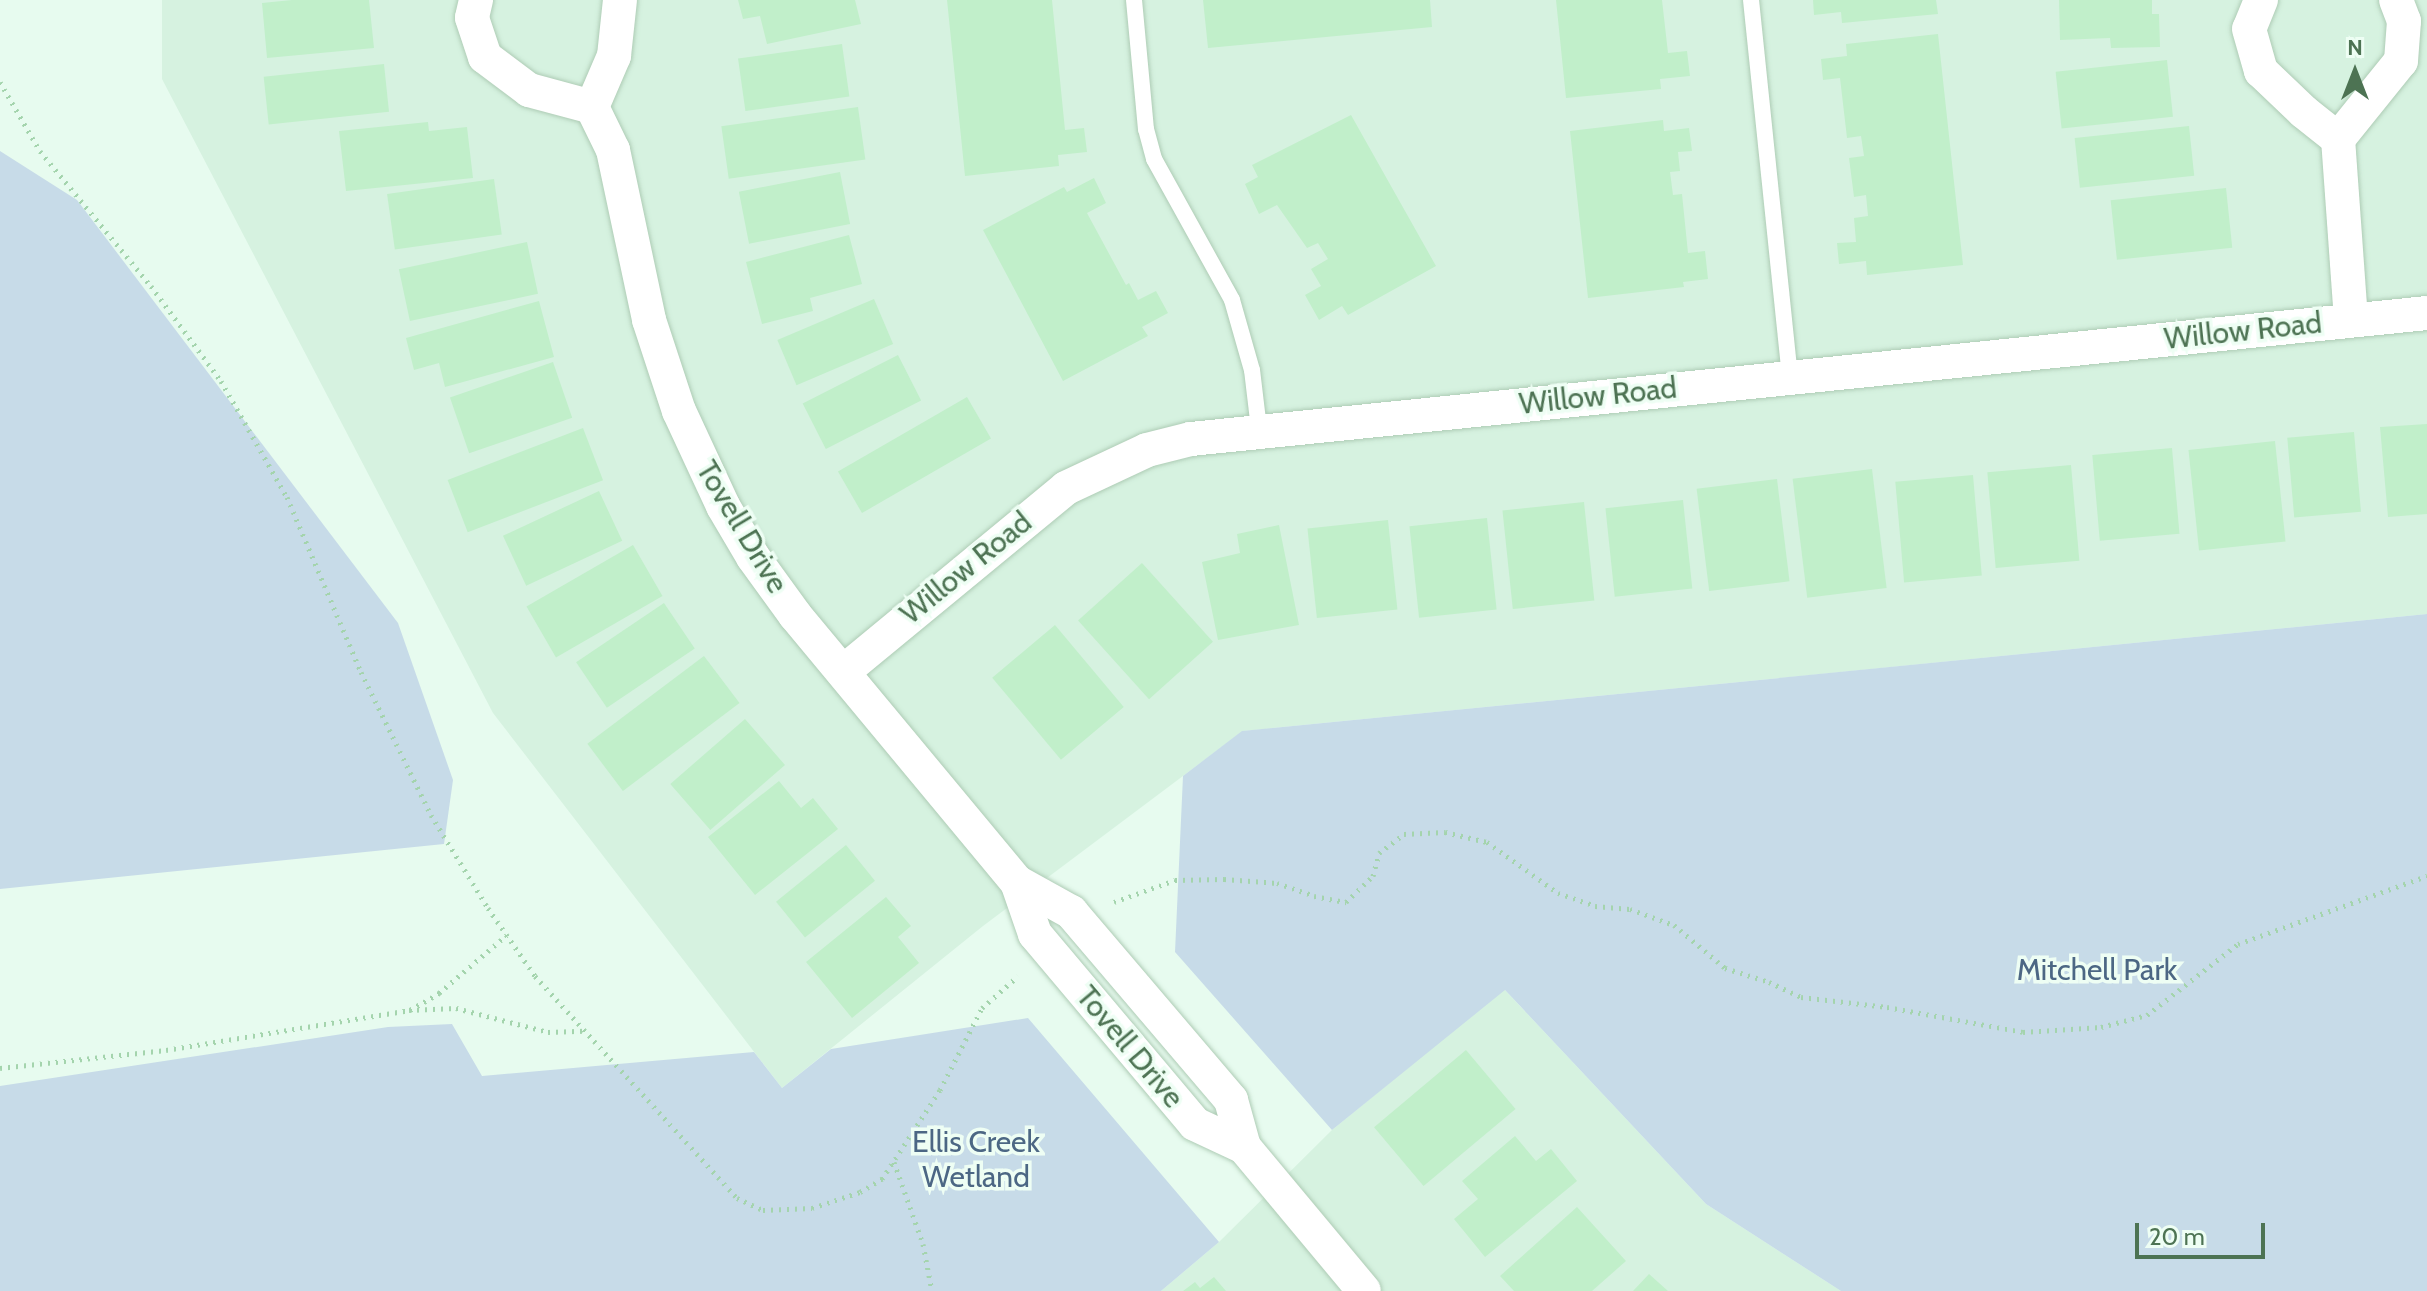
<!DOCTYPE html>
<html>
<head>
<meta charset="utf-8">
<style>
  body { margin:0 }
  #map { position:relative; width:2427px; height:1291px; overflow:hidden; background:#e7fbef; font-family:Cabin,sans-serif }
  div>[style] { position:absolute }
  [style*='--x'] { left:calc(var(--x)*1px); top:calc(var(--y)*1px); width:calc(var(--w)*1px); rotate:calc(var(--a)*1deg) }
  .residential>* { inset:0; background:#d6f2e0 }
  .green>* { inset:0; background:#c7dbe8 }
  .building>* { inset:0; background:#c1efca; transform-origin:0 0 }
  .path>* { height:5px; margin-top:-2.5px; transform-origin:0; background:repeating-linear-gradient(90deg,#a4d4ad 0 2px,transparent 0 8px) }
  .roads { filter:drop-shadow(0 0 2px #aeccb5) drop-shadow(0 0 2px #aeccb5) }
  .service>* { height:16px; margin:-8px; padding:0 8px; transform-origin:8px; border-radius:8px; background:#fff }
  .minor>* { height:34px; margin:-17px; padding:0 17px; transform-origin:17px; border-radius:17px; background:#fff }
  span { translate:-50% -50%; white-space:nowrap; text-align:center; line-height:1.15; -webkit-text-stroke:7px #eefef4; paint-order:stroke }
  .street-label { font-size:30px; color:#4d7353 }
  .park-label { font-size:30px; color:#4c6784 }
  .north { position:absolute; left:2315px; top:32px; width:80px; height:80px; -webkit-text-stroke:6px #eefef4; paint-order:stroke; rotate:0deg; font-size:22px; font-weight:700; line-height:32px; text-align:center; color:#4d7353 }
  .north::after { content:''; display:block; margin:auto; width:28px; height:36px; background:#4d7353; clip-path:polygon(50% 0,100% 100%,50% 72%,0 100%) }
  .scale { position:absolute; left:2135px; top:1223px; width:130px; height:36px; box-sizing:border-box; border:4px solid #4d7353; border-top:0; padding-left:10px; font-size:24px; line-height:28px; white-space:nowrap; color:#4d7353; -webkit-text-stroke:6px #eefef4; paint-order:stroke }
</style>
</head>
<body>
<div id="map">
  <div class="residential">
    <i style="clip-path:polygon(162px 0,2427px 0,2427px 614px,1243px 731px,983px 926px,782px 1088px,493px 713px,162px 79px)"></i>
    <i style="clip-path:polygon(1504px 989px,1706px 1204px,1841px 1291px,1161px 1291px,1219px 1242px,1332px 1130px)"></i>
  </div>
  <div class="green">
    <i style="clip-path:polygon(0 151px,77px 200px,398px 623px,453px 780px,444px 844px,0 889px)"></i>
    <i style="clip-path:polygon(2427px 614px,2427px 1291px,1841px 1291px,1706px 1204px,1505px 990px,1332px 1130px,1175px 952px,1183px 776px,1242px 731px)"></i>
    <i style="clip-path:polygon(1028px 1018px,1219px 1242px,1161px 1291px,0 1291px,0 1086px,388px 1027px,452px 1024px,482px 1076px,754px 1052px,782px 1088px,831px 1049px)"></i>
  </div>
  <div class="building">
    <i style="clip-path:polygon(292px 0,369px 0,374px 48px,267px 58px,262px 3px)"></i>
    <i style="clip-path:polygon(738px 0,855px 0,861px 24px,767px 44px,760px 16px,743px 19px)"></i>
    <i style="clip-path:polygon(947px 0,1052px 0,1065px 130px,1084px 128px,1087px 152px,1058px 155px,1059px 166px,965px 176px)"></i>
    <i style="clip-path:polygon(1203px 0,1430px 0,1432px 27px,1208px 48px)"></i>
    <i style="clip-path:polygon(1556px 0,1662px 0,1668px 53px,1687px 51px,1690px 76px,1660px 79px,1661px 89px,1566px 98px)"></i>
    <i style="clip-path:polygon(1813px 0,1936px 0,1938px 14px,1842px 23px,1841px 12px,1814px 15px)"></i>
    <i style="clip-path:polygon(2059px 0,2152px 0,2152px 14px,2159px 14px,2160px 47px,2111px 48px,2110px 38px,2060px 40px)"></i>
    <i style="clip-path:polygon(1938px 34px,1963px 265px,1867px 275px,1866px 261px,1839px 264px,1837px 243px,1856px 242px,1854px 218px,1868px 216px,1866px 195px,1854px 197px,1849px 158px,1864px 156px,1861px 136px,1847px 138px,1840px 78px,1823px 80px,1821px 59px,1847px 56px,1846px 44px)"></i>
    <i style="left:842px;top:44px;width:53px;height:105px;rotate:82deg"></i>
    <i style="left:2167px;top:60px;width:57px;height:112px;rotate:84deg"></i>
    <i style="left:384px;top:64px;width:48px;height:121px;rotate:84deg"></i>
    <i style="left:858px;top:107px;width:53px;height:138px;rotate:82deg"></i>
    <i style="clip-path:polygon(1351px 115px,1436px 266px,1348px 315px,1342px 306px,1319px 320px,1305px 295px,1321px 286px,1311px 269px,1328px 259px,1318px 243px,1307px 248px,1277px 205px,1259px 214px,1245px 184px,1258px 177px,1252px 165px)"></i>
    <i style="clip-path:polygon(1663px 120px,1664px 131px,1689px 128px,1692px 151px,1678px 152px,1680px 171px,1670px 172px,1673px 195px,1682px 194px,1688px 253px,1705px 251px,1708px 279px,1683px 282px,1684px 287px,1588px 298px,1570px 131px)"></i>
    <i style="clip-path:polygon(428px 122px,429px 131px,467px 127px,473px 178px,346px 191px,339px 131px)"></i>
    <i style="left:2189px;top:126px;width:50px;height:115px;rotate:84deg"></i>
    <i style="left:840px;top:172px;width:53px;height:103px;rotate:79deg"></i>
    <i style="clip-path:polygon(1094px 178px,1106px 203px,1087px 213px,1126px 285px,1129px 283px,1138px 300px,1156px 291px,1168px 313px,1142px 327px,1148px 336px,1063px 381px,983px 230px,1064px 187px,1067px 192px)"></i>
    <i style="left:494px;top:179px;width:56px;height:108px;rotate:82deg"></i>
    <i style="left:2226px;top:188px;width:60px;height:116px;rotate:84deg"></i>
    <i style="clip-path:polygon(849px 235px,862px 284px,810px 298px,813px 311px,762px 324px,746px 262px)"></i>
    <i style="left:527px;top:242px;width:53px;height:131px;rotate:78deg"></i>
    <i style="left:874px;top:299px;width:49px;height:105px;rotate:67deg"></i>
    <i style="clip-path:polygon(539px 301px,554px 357px,445px 387px,439px 363px,414px 370px,406px 338px)"></i>
    <i style="left:898px;top:355px;width:51px;height:107px;rotate:63deg"></i>
    <i style="left:553px;top:362px;width:59px;height:109px;rotate:71deg"></i>
    <i style="left:967px;top:397px;width:48px;height:149px;rotate:60deg"></i>
    <i style="clip-path:polygon(2427px 424px,2427px 514px,2388px 517px,2380px 427px)"></i>
    <i style="left:583px;top:428px;width:56px;height:145px;rotate:69deg"></i>
    <i style="left:2354px;top:432px;width:80px;height:67px;rotate:85deg"></i>
    <i style="left:2275px;top:441px;width:101px;height:87px;rotate:84deg"></i>
    <i style="left:2172px;top:448px;width:86px;height:80px;rotate:85deg"></i>
    <i style="left:2071px;top:465px;width:96px;height:84px;rotate:85deg"></i>
    <i style="left:1872px;top:469px;width:120px;height:80px;rotate:83deg"></i>
    <i style="left:1973px;top:475px;width:101px;height:78px;rotate:85deg"></i>
    <i style="left:1777px;top:479px;width:103px;height:81px;rotate:83deg"></i>
    <i style="left:599px;top:491px;width:55px;height:106px;rotate:65deg"></i>
    <i style="left:1683px;top:500px;width:89px;height:78px;rotate:84deg"></i>
    <i style="left:1584px;top:502px;width:99px;height:82px;rotate:84deg"></i>
    <i style="left:1487px;top:518px;width:92px;height:78px;rotate:84deg"></i>
    <i style="left:1388px;top:520px;width:90px;height:81px;rotate:84deg"></i>
    <i style="clip-path:polygon(1279px 525px,1299px 625px,1218px 640px,1202px 562px,1240px 553px,1237px 534px)"></i>
    <i style="left:633px;top:545px;width:59px;height:123px;rotate:60deg"></i>
    <i style="left:1142px;top:563px;width:106px;height:86px;rotate:48deg"></i>
    <i style="left:664px;top:603px;width:55px;height:106px;rotate:56deg"></i>
    <i style="left:1055px;top:625px;width:107px;height:82px;rotate:50deg"></i>
    <i style="left:704px;top:656px;width:59px;height:146px;rotate:53deg"></i>
    <i style="left:745px;top:719px;width:61px;height:99px;rotate:49deg"></i>
    <i style="clip-path:polygon(779px 781px,801px 808px,813px 798px,838px 829px,755px 895px,708px 837px)"></i>
    <i style="left:846px;top:845px;width:46px;height:90px;rotate:51deg"></i>
    <i style="clip-path:polygon(886px 897px,911px 926px,898px 937px,919px 963px,852px 1018px,806px 962px)"></i>
    <i style="left:1466px;top:1050px;width:77px;height:120px;rotate:50deg"></i>
    <i style="clip-path:polygon(1515px 1136px,1536px 1161px,1551px 1149px,1577px 1181px,1485px 1257px,1454px 1219px,1478px 1199px,1462px 1181px)"></i>
    <i style="clip-path:polygon(1577px 1207px,1626px 1261px,1592px 1291px,1514px 1291px,1500px 1276px)"></i>
    <i style="clip-path:polygon(1649px 1274px,1668px 1291px,1633px 1291px)"></i>
    <i style="clip-path:polygon(1214px 1277px,1226px 1291px,1183px 1291px,1195px 1282px,1200px 1288px)"></i>
  </div>
  <div class="path">
    <i style="--x:0;--y:82;--w:80;--a:59.9"></i>
    <i style="--x:40;--y:151;--w:175;--a:50.6"></i>
    <i style="--x:151;--y:286;--w:118;--a:53.6"></i>
    <i style="--x:221;--y:381;--w:133;--a:60.4"></i>
    <i style="--x:287;--y:497;--w:190;--a:67.1"></i>
    <i style="--x:361;--y:672;--w:159;--a:63.9"></i>
    <i style="--x:431;--y:815;--w:109;--a:58.5"></i>
    <i style="--x:488;--y:908;--w:83;--a:55.3"></i>
    <i style="--x:535;--y:976;--w:300;--a:47.7"></i>
    <i style="--x:737;--y:1198;--w:29;--a:25"></i>
    <i style="--x:763;--y:1210;--w:49;--a:-2.3"></i>
    <i style="--x:812;--y:1208;--w:51;--a:-18.4"></i>
    <i style="--x:860;--y:1192;--w:26;--a:-31"></i>
    <i style="--x:882;--y:1179;--w:106;--a:-56.9"></i>
    <i style="--x:940;--y:1090;--w:92;--a:-62.9"></i>
    <i style="--x:982;--y:1008;--w:48;--a:-41.6"></i>
    <i style="--x:1114;--y:902;--w:65;--a:-19.8"></i>
    <i style="--x:1175;--y:880;--w:49;--a:-1.2"></i>
    <i style="--x:1224;--y:879;--w:53;--a:4.3"></i>
    <i style="--x:1277;--y:883;--w:39;--a:19"></i>
    <i style="--x:1314;--y:896;--w:33;--a:11"></i>
    <i style="--x:1346;--y:902;--w:37;--a:-44"></i>
    <i style="--x:1373;--y:876;--w:24;--a:-75"></i>
    <i style="--x:1379;--y:853;--w:31;--a:-37"></i>
    <i style="--x:1404;--y:834;--w:41;--a:-2.8"></i>
    <i style="--x:1445;--y:832;--w:43;--a:13.4"></i>
    <i style="--x:1487;--y:842;--w:87;--a:35.7"></i>
    <i style="--x:1558;--y:893;--w:39;--a:19"></i>
    <i style="--x:1595;--y:906;--w:35;--a:5"></i>
    <i style="--x:1630;--y:909;--w:47;--a:20"></i>
    <i style="--x:1674;--y:925;--w:67;--a:40.1"></i>
    <i style="--x:1725;--y:968;--w:46;--a:17.7"></i>
    <i style="--x:1769;--y:982;--w:35;--a:25"></i>
    <i style="--x:1801;--y:997;--w:87;--a:6.6"></i>
    <i style="--x:1887;--y:1007;--w:138;--a:10.4"></i>
    <i style="--x:2023;--y:1032;--w:78;--a:-3.7"></i>
    <i style="--x:2101;--y:1027;--w:48;--a:-14.6"></i>
    <i style="--x:2147;--y:1015;--w:115;--a:-38"></i>
    <i style="--x:2238;--y:944;--w:201;--a:-19.8"></i>
    <i style="--x:410;--y:1010;--w:34;--a:-30"></i>
    <i style="--x:439;--y:993;--w:89;--a:-40.5"></i>
    <i style="--x:0;--y:1068;--w:167;--a:-6.2"></i>
    <i style="--x:166;--y:1050;--w:246;--a:-9.3"></i>
    <i style="--x:409;--y:1010;--w:47;--a:-2.4"></i>
    <i style="--x:456;--y:1008;--w:95;--a:14.6"></i>
    <i style="--x:548;--y:1032;--w:36;--a:-2"></i>
    <i style="--x:894;--y:1162;--w:87;--a:70.5"></i>
    <i style="--x:923;--y:1244;--w:48;--a:79.2"></i>
  </div>
  <div class="roads">
    <div class="service">
      <i style="--x:1134;--y:0;--w:130;--a:84.7"></i>
      <i style="--x:1146;--y:129;--w:31;--a:75"></i>
      <i style="--x:1154;--y:159;--w:161;--a:61"></i>
      <i style="--x:1232;--y:300;--w:73;--a:74.1"></i>
      <i style="--x:1252;--y:370;--w:59;--a:83.2"></i>
      <i style="--x:1751;--y:0;--w:380;--a:84.1"></i>
    </div>
    <div class="minor">
      <i style="--x:476;--y:0;--w:18;--a:103"></i>
      <i style="--x:472;--y:18;--w:41;--a:71.6"></i>
      <i style="--x:485;--y:57;--w:55;--a:36.9"></i>
      <i style="--x:529;--y:90;--w:65;--a:15.1"></i>
      <i style="--x:592;--y:107;--w:48;--a:64"></i>
      <i style="--x:613;--y:150;--w:174;--a:78"></i>
      <i style="--x:649;--y:320;--w:96;--a:71.8"></i>
      <i style="--x:679;--y:411;--w:105;--a:65.1"></i>
      <i style="--x:723;--y:506;--w:59;--a:59.5"></i>
      <i style="--x:753;--y:557;--w:72;--a:54.1"></i>
      <i style="--x:795;--y:615;--w:347;--a:50.3"></i>
      <i style="--x:1017;--y:882;--w:62;--a:29.1"></i>
      <i style="--x:1071;--y:912;--w:247;--a:49.6"></i>
      <i style="--x:1231;--y:1100;--w:49;--a:74.5"></i>
      <i style="--x:1244;--y:1147;--w:187;--a:50.2"></i>
      <i style="--x:2261;--y:0;--w:31;--a:112"></i>
      <i style="--x:2249;--y:29;--w:44;--a:74.1"></i>
      <i style="--x:2261;--y:71;--w:59;--a:43.6"></i>
      <i style="--x:2304;--y:112;--w:43;--a:38.5"></i>
      <i style="--x:592;--y:107;--w:56;--a:-66.7"></i>
      <i style="--x:614;--y:56;--w:56;--a:-83.9"></i>
      <i style="--x:2351;--y:320;--w:181;--a:-94.1"></i>
      <i style="--x:2338;--y:139;--w:100;--a:-51.1"></i>
      <i style="--x:2401;--y:61;--w:40;--a:-85.7"></i>
      <i style="--x:2404;--y:21;--w:22;--a:-111"></i>
      <i style="--x:843;--y:672;--w:289;--a:-39.5"></i>
      <i style="--x:1066;--y:488;--w:89;--a:-25.1"></i>
      <i style="--x:1147;--y:450;--w:45;--a:-14"></i>
      <i style="--x:1191;--y:439;--w:1242;--a:-5.82"></i>
      <i style="--x:1017;--y:882;--w:55;--a:70.9"></i>
      <i style="--x:1035;--y:934;--w:248;--a:49.9"></i>
      <i style="--x:1195;--y:1124;--w:54;--a:25.1"></i>
    </div>
  </div>
  <div class="street-label">
    <span style="left:2243px;top:331px;rotate:-6deg">Willow Road</span>
    <span style="left:1598px;top:396px;rotate:-6deg">Willow Road</span>
    <span style="left:742px;top:527px;rotate:59deg">Tovell Drive</span>
    <span style="left:966px;top:568px;rotate:-39deg">Willow Road</span>
    <span style="left:1130px;top:1047px;rotate:50deg">Tovell Drive</span>
  </div>
  <div class="park-label">
    <span style="left:2097px;top:970px">Mitchell Park</span>
    <span style="left:976px;top:1159px">Ellis Creek<br>Wetland</span>
  </div>
  <div class="north">N</div>
  <div class="scale">20 m</div>
</div>
</body>
</html>
